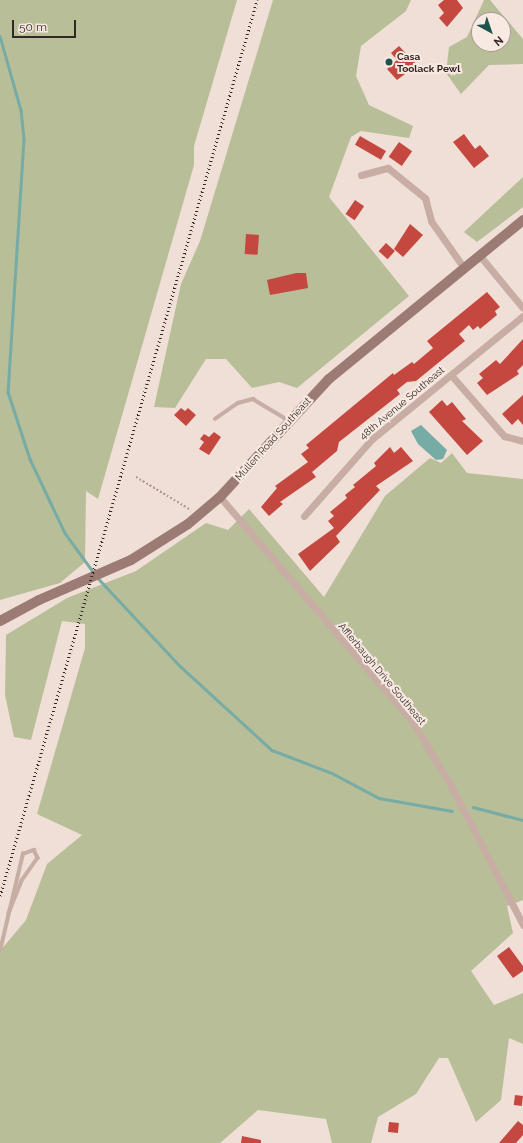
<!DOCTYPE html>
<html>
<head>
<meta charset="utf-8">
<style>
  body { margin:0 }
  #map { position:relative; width:523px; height:1143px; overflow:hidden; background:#f0dfd6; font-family:Raleway,sans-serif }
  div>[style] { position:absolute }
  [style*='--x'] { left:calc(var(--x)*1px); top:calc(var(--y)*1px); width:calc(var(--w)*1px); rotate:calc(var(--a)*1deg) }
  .green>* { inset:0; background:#b8be97 }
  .water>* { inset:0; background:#76aca5 }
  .stream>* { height:2.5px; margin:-1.25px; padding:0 1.25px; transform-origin:1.25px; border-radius:1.25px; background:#76aca5 }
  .building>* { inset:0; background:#c44840; transform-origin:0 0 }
  .path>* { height:1.5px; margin-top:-0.75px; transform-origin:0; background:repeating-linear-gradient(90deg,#b3978d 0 2px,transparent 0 4px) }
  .lane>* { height:3.5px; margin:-1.75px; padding:0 1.75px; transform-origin:1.75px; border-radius:1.75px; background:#c7ada3 }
  .street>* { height:7px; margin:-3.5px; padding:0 3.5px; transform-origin:3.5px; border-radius:3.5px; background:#c7ada3 }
  .secondary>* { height:10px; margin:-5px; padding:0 5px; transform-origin:5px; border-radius:5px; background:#9b7b74 }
  .rail>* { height:2.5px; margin-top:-1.25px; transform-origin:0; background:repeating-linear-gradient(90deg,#322725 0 1px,transparent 0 4px) }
  .dots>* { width:11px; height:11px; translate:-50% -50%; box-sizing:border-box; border:2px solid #f8eae2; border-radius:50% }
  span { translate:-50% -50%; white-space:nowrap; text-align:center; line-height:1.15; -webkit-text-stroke:4px #f8eae2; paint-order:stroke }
  .poi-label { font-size:10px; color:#322725; font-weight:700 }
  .left { translate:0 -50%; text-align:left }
  .street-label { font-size:10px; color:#322725 }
  .north { position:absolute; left:471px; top:12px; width:40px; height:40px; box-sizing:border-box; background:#f8eae2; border:1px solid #a99c96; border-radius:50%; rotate:140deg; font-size:11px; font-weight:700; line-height:16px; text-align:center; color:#322725 }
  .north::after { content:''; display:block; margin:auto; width:14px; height:18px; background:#1b534c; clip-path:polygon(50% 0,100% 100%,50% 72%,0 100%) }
  .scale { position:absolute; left:12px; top:20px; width:64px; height:18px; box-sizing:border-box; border:2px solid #322725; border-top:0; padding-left:5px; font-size:12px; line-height:14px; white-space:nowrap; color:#322725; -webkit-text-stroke:3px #f8eae2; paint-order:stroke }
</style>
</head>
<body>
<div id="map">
  <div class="green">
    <i style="clip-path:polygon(0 0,237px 0,194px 146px,194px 165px,98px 499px,86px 491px,85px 562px,60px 583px,0 600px)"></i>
    <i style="clip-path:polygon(273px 0,411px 0,406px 11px,361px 46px,356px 76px,369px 105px,413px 126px,409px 138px,361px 131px,351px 137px,329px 197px,409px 296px,297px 388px,279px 382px,252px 388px,226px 359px,206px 359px,175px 408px,154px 407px,181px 284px,200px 241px)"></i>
    <i style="clip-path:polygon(evenodd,484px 0,490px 0,523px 39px,523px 64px,489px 65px,461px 94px,446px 73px,449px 47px,467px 37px,484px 0,479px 20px,503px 20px,503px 44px,479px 44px,479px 20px)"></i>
    <i style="clip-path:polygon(523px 177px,523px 207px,477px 242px,464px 232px)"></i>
    <i style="clip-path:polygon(452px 453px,467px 473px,523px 479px,523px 900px,507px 906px,513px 933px,471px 971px,494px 1005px,523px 993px,523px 1044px,509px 1038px,501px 1100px,476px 1122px,448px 1058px,439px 1058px,416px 1094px,378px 1117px,371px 1143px,332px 1143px,326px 1119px,258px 1110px,220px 1143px,0 1143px,0 951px,26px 920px,47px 864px,82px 835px,37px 814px,85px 648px,85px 624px,62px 621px,31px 740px,14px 737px,5px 695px,6px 635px,67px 598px,136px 571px,206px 523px,228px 530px,249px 509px,324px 597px,385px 496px,430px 458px,441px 463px)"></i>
  </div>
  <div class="water">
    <i style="clip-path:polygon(421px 425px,447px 450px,443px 459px,436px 460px,418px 444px,411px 431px)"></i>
  </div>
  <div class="stream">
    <i style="--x:0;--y:36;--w:77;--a:74.2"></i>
    <i style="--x:21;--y:110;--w:29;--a:84"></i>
    <i style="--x:24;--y:139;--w:254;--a:93.6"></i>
    <i style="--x:8;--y:392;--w:71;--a:71.8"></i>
    <i style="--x:30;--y:459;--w:82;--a:64.7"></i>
    <i style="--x:65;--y:533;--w:49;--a:54.1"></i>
    <i style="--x:97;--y:577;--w:122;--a:47"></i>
    <i style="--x:180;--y:666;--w:125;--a:42.4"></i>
    <i style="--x:272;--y:750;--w:64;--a:21"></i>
    <i style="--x:332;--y:773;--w:53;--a:28"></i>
    <i style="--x:379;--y:798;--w:74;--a:10.1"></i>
    <i style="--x:473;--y:807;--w:52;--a:14.6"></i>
  </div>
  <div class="building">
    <i style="clip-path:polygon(444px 0,457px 0,463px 8px,447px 27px,439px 18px,444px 13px,438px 5px)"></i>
    <i style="clip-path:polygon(399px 46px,417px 65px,397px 80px,387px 69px,397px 60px,391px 53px)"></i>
    <i style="clip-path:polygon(464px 134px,475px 149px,480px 145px,489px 156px,474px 168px,453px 142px)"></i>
    <i style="left:360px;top:136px;width:30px;height:10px;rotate:30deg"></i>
    <i style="left:399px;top:142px;width:16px;height:18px;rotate:35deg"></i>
    <i style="left:355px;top:200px;width:11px;height:17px;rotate:34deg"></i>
    <i style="clip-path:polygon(410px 224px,423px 235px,403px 257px,394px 249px)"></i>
    <i style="left:246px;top:234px;width:13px;height:20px;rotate:4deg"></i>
    <i style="left:386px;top:243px;width:12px;height:11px;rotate:42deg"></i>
    <i style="clip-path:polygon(296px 273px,306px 273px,308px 288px,270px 295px,267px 280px)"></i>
    <i style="clip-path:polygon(487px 292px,500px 307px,495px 311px,497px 315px,480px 329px,478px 326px,473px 330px,469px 325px,459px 334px,465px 341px,416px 381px,407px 382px,397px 390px,400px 394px,339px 442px,337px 451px,312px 472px,316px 477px,280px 502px,283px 504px,269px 516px,261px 507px,277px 488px,275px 486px,308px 462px,301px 454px,309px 448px,306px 445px,393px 373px,394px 375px,412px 362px,414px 364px,433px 348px,427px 341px)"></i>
    <i style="clip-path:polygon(523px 339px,523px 365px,517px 371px,519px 374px,487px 395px,477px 383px,483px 378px,479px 374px,496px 360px,500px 364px)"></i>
    <i style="clip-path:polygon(523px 395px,523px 425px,518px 419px,512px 425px,502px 414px)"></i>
    <i style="clip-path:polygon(442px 400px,447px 406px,452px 402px,466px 419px,462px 421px,483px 441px,467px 455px,429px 412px)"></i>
    <i style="clip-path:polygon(181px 408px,185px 411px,188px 408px,196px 415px,186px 426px,174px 415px)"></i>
    <i style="clip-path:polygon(214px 432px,221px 437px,209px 455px,199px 449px,204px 442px,200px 439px,204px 434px,209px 437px)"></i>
    <i style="clip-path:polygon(390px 447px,394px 453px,401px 447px,413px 461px,376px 486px,380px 490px,336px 536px,340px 542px,310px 571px,298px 554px,334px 528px,328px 521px,334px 516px,330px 512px,347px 498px,345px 495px,355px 487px,353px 485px,376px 466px,374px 463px)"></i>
    <i style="clip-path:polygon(509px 947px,523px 966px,523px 971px,513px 978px,497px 956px)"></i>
    <i style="left:515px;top:1095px;width:8px;height:10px;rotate:7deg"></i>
    <i style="clip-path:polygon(518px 1121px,523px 1125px,523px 1135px,516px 1143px,499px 1143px)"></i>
    <i style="left:389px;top:1122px;width:10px;height:10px;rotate:6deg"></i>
    <i style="clip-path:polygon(242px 1136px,261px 1140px,261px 1143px,241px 1143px)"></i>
  </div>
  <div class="path">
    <i style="--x:136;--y:477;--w:64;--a:31"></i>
  </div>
  <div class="lane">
    <i style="--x:215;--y:419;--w:28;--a:-35"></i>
    <i style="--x:238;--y:403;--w:16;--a:-15"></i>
    <i style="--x:253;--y:399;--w:41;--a:31"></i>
    <i style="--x:0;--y:951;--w:100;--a:-76.7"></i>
    <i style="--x:23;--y:854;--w:12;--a:-20"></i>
    <i style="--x:34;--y:850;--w:9;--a:63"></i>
    <i style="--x:38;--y:858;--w:28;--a:125"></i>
    <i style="--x:22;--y:881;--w:35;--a:112"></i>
  </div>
  <div class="street">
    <i style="--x:361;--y:175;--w:28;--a:-15"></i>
    <i style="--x:388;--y:168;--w:48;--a:39"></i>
    <i style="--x:425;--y:198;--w:24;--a:75"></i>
    <i style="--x:431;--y:221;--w:57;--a:54.9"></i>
    <i style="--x:480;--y:256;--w:67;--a:50.4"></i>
    <i style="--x:451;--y:375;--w:81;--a:49"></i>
    <i style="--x:504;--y:436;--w:20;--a:15"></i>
    <i style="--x:220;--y:497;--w:295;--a:49.4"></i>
    <i style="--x:412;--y:721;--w:74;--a:58.9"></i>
    <i style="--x:450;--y:784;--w:159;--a:62.6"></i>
    <i style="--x:304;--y:516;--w:103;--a:-48.6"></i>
    <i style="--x:372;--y:439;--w:195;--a:-39.2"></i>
  </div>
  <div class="secondary">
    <i style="--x:0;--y:621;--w:44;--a:-28.3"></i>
    <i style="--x:39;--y:600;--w:100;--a:-23.5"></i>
    <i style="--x:131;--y:560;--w:67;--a:-32.3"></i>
    <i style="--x:188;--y:524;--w:42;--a:-40.2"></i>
    <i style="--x:220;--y:497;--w:161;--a:-47.3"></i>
    <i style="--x:329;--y:379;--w:251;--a:-39.3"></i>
  </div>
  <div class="rail">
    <i style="--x:0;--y:896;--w:932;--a:-74"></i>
  </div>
  <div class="dots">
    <i style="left:389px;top:62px;background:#1b534c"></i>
  </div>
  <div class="poi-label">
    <span class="left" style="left:397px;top:62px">Casa<br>Toolack Pewl</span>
  </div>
  <div class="street-label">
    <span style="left:402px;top:403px;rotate:-40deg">48th Avenue Southeast</span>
    <span style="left:273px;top:439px;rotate:-48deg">Mullen Road Southeast</span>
    <span style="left:382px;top:674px;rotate:50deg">Afflerbaugh Drive Southeast</span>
  </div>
  <div class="north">N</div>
  <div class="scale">50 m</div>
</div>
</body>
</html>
